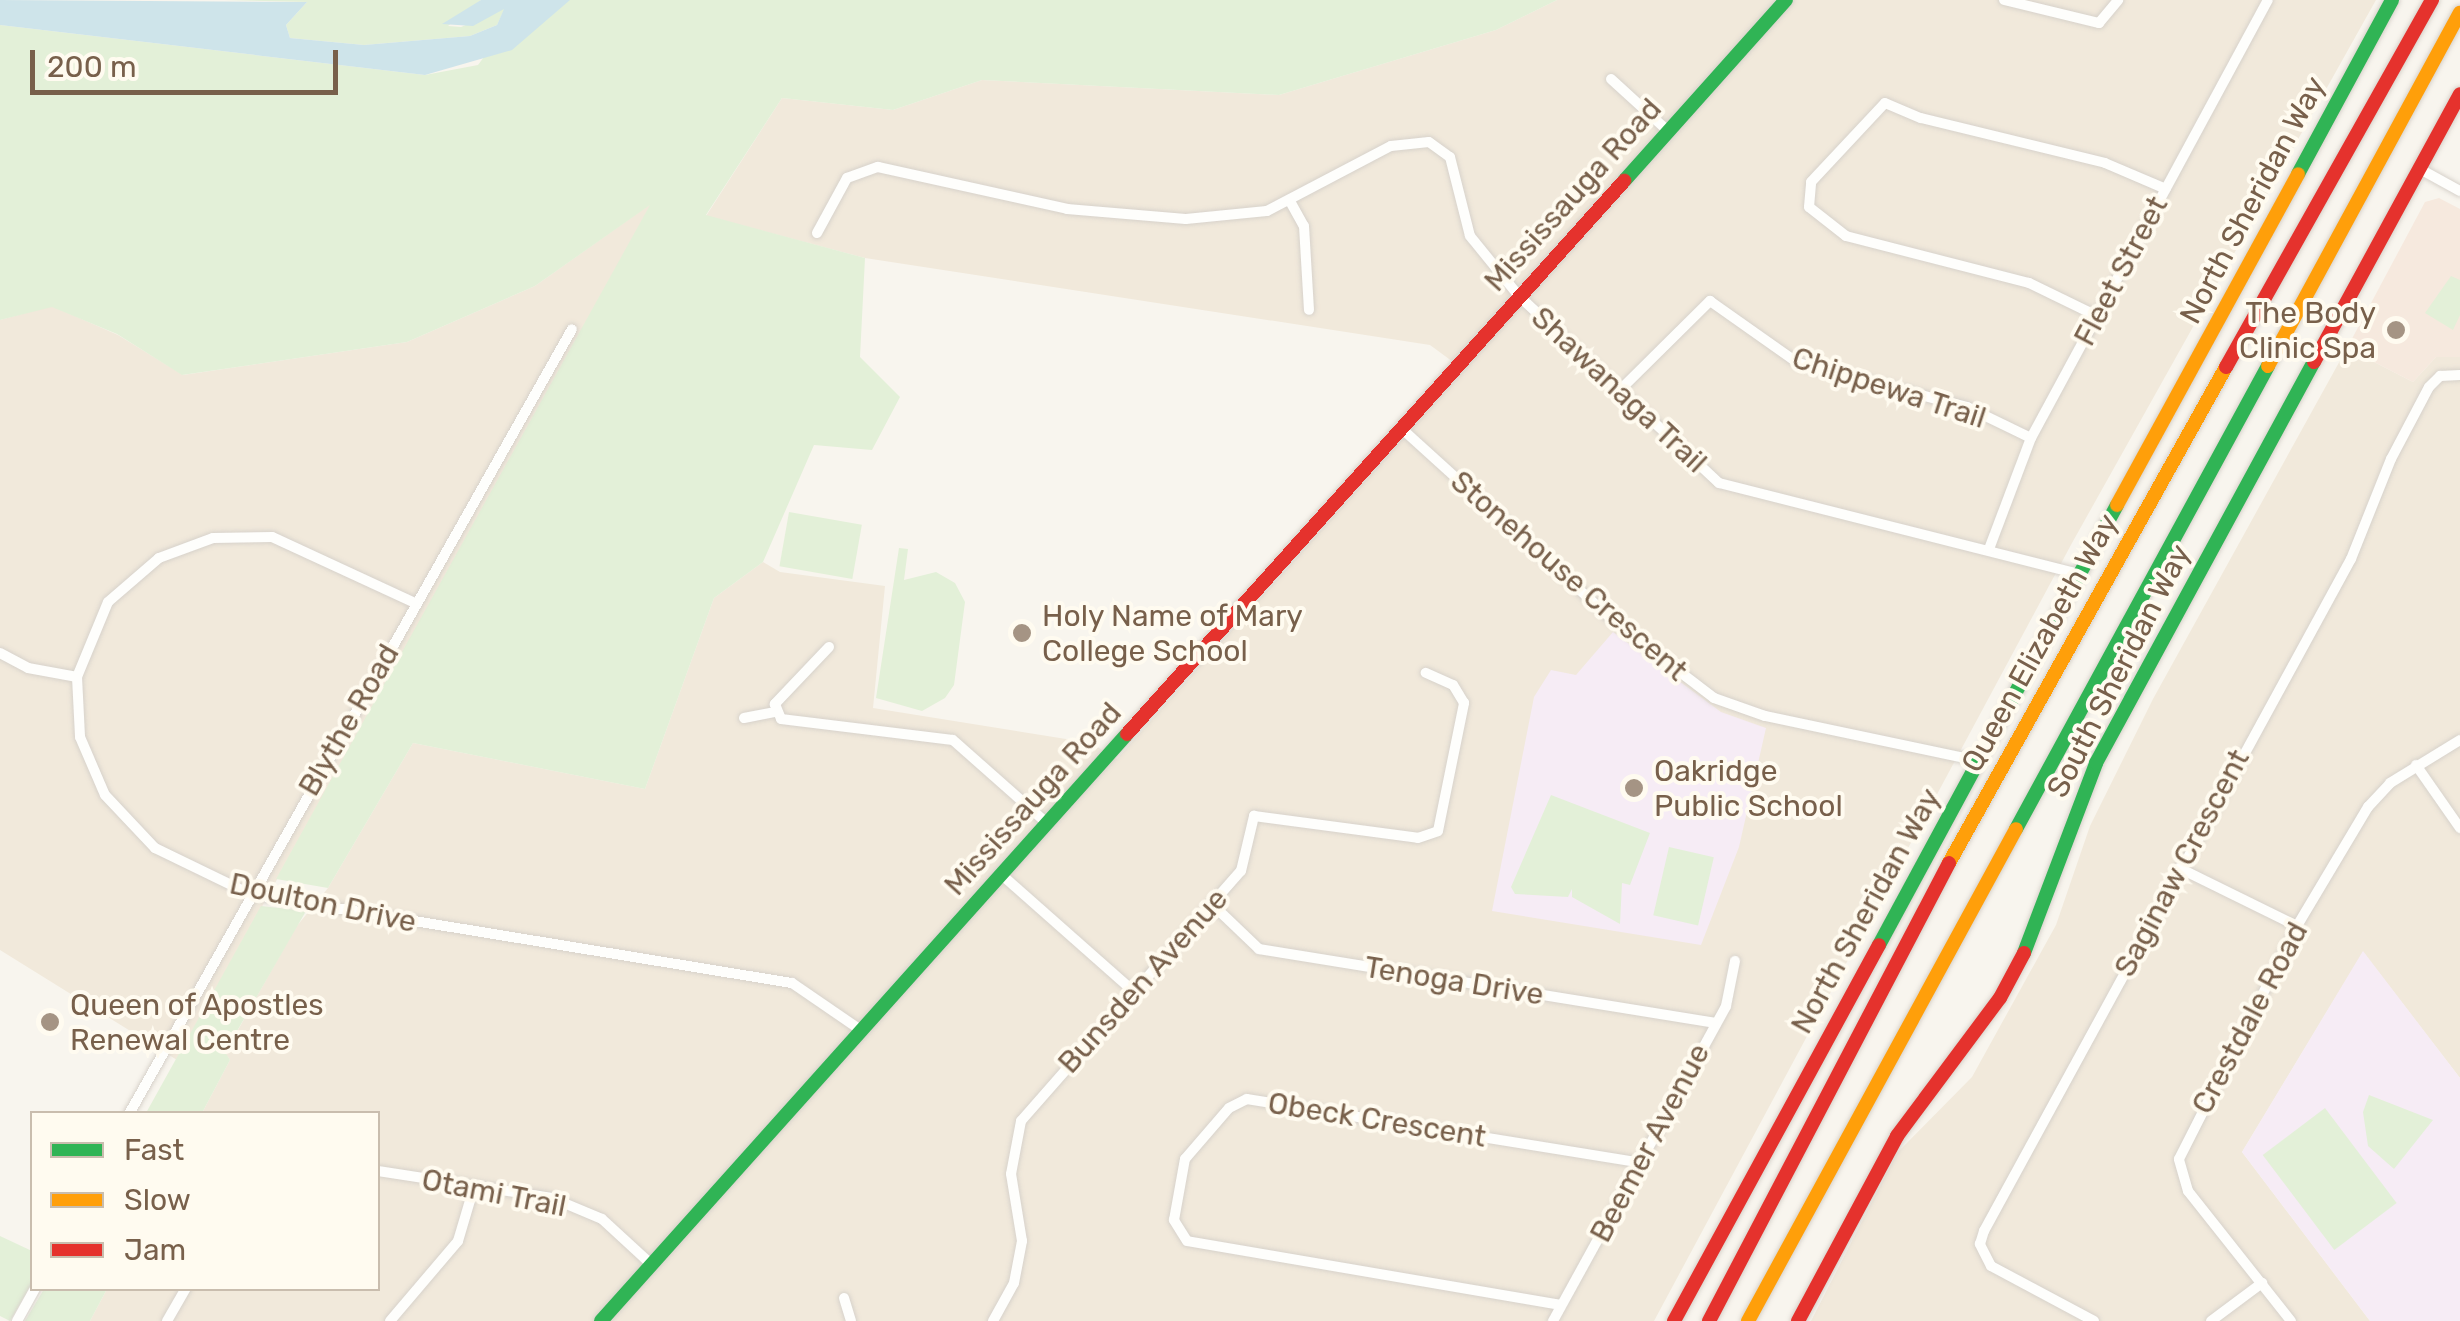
<!DOCTYPE html>
<html>
<head>
<meta charset="utf-8">
<style>
  body { margin:0 }
  #map { position:relative; width:2460px; height:1321px; overflow:hidden; background:#f8f5ee; font-family:Rubik,sans-serif }
  div>[style] { position:absolute }
  [style*='--x'] { left:calc(var(--x)*1px); top:calc(var(--y)*1px); width:calc(var(--w)*1px); rotate:calc(var(--a)*1deg) }
  .residential>* { inset:0; background:#f1e9db }
  .commercial>* { inset:0; background:#f6e9de }
  .education>* { inset:0; background:#f6ecf5 }
  .green>* { inset:0; background:#e3f0d8; transform-origin:0 0 }
  .water>* { inset:0; background:#cee4ea }
  .roads { filter:drop-shadow(0 0 2px #d7d2cb) drop-shadow(0 0 2px #d7d2cb) }
  .street>* { height:10px; margin:-5px; padding:0 5px; transform-origin:5px; border-radius:5px; background:#fefefc }
  .fast>* { height:14px; margin:-7px; padding:0 7px; transform-origin:7px; border-radius:7px; background:#30b455 }
  .slow>* { height:14px; margin:-7px; padding:0 7px; transform-origin:7px; border-radius:7px; background:#ff9f0a }
  .jam>* { height:14px; margin:-7px; padding:0 7px; transform-origin:7px; border-radius:7px; background:#e5322d }
  .dots>* { width:28px; height:28px; translate:-50% -50%; box-sizing:border-box; border:5px solid #fffbf0; border-radius:50% }
  span { translate:-50% -50%; white-space:nowrap; text-align:center; line-height:1.15; -webkit-text-stroke:8px #fffbf0; paint-order:stroke }
  .street-label { font-size:30px; color:#78604b }
  .poi-label { font-size:30px; color:#78604b }
  .right { translate:-100% -50%; text-align:right }
  .left { translate:0 -50%; text-align:left }
  .legend { position:absolute; left:30px; top:1111px; width:350px; height:180px; box-sizing:border-box; background:#fffbf0; border:2px solid #c9bdae; margin:0; padding:12px 18px; list-style:none; font-size:30px; color:#78604b }
  .legend li { display:flex; align-items:center; gap:20px; height:50px }
  .legend b { width:50px; border:2px solid #c9bdae }
  .scale { position:absolute; left:30px; top:50px; width:308px; height:45px; box-sizing:border-box; border:5px solid #78604b; border-top:0; padding-left:12px; font-size:30px; line-height:35px; white-space:nowrap; color:#78604b; -webkit-text-stroke:8px #fffbf0; paint-order:stroke }
</style>
</head>
<body>
<div id="map">
  <div class="residential">
    <i style="clip-path:polygon(1557px 0,2376px 0,2072px 543px,1654px 1321px,90px 1321px,107px 1289px,378px 1288px,378px 1114px,202px 1113px,230px 1060px,225px 1053px,296px 927px,328px 888px,413px 743px,645px 789px,714px 598px,763px 562px,780px 572px,885px 586px,873px 708px,1091px 743px,1117px 759px,1464px 370px,1430px 345px,865px 258px,706px 216px,782px 98px,893px 110px,982px 80px,1279px 95px,1496px 30px)"></i>
    <i style="clip-path:polygon(652px 203px,177px 1060px,0 950px,0 320px,52px 306px,118px 335px,183px 375px,407px 342px,535px 286px)"></i>
    <i style="clip-path:polygon(2347px 348px,2413px 382px,2436px 357px,2460px 357px,2460px 1078px,2363px 952px,2242px 1152px,2370px 1321px,1811px 1321px,1897px 1153px,1972px 1077px,2056px 925px,2090px 826px,2153px 699px)"></i>
  </div>
  <div class="commercial">
    <i style="clip-path:polygon(2439px 198px,2460px 209px,2460px 357px,2436px 357px,2413px 382px,2347px 348px,2425px 202px)"></i>
  </div>
  <div class="education">
    <i style="clip-path:polygon(1613px 632px,1721px 712px,1766px 728px,1739px 847px,1701px 945px,1492px 911px,1534px 697px,1551px 670px,1576px 675px)"></i>
    <i style="clip-path:polygon(2363px 951px,2460px 1078px,2460px 1321px,2370px 1321px,2242px 1152px)"></i>
  </div>
  <div class="green">
    <i style="clip-path:polygon(224px 0,481px 0,448px 26px,461px 27px,505px 8px,497px 25px,470px 36px,364px 45px,290px 38px,286px 25px,307px 2px)"></i>
    <i style="clip-path:polygon(526px 0,1557px 0,1496px 30px,1279px 95px,982px 80px,893px 110px,782px 98px,706px 215px,865px 258px,860px 357px,900px 397px,872px 450px,814px 445px,763px 562px,714px 598px,645px 789px,413px 743px,328px 888px,276px 879px,650px 205px,535px 286px,407px 342px,182px 375px,117px 334px,52px 307px,0 320px,0 25px,425px 75px,478px 65px)"></i>
    <i style="clip-path:polygon(2451px 276px,2460px 280px,2460px 315px,2453px 330px,2425px 313px)"></i>
    <i style="left:789px;top:512px;width:74px;height:55px;rotate:10deg"></i>
    <i style="clip-path:polygon(899px 548px,908px 549px,904px 580px,936px 572px,955px 583px,965px 602px,954px 685px,945px 698px,922px 711px,876px 698px)"></i>
    <i style="clip-path:polygon(1551px 795px,1650px 833px,1630px 885px,1622px 883px,1620px 924px,1572px 897px,1572px 889px,1568px 897px,1515px 894px,1511px 887px)"></i>
    <i style="left:1669px;top:847px;width:46px;height:70px;rotate:13deg"></i>
    <i style="clip-path:polygon(261px 906px,306px 911px,225px 1052px,230px 1060px,202px 1113px,146px 1113px)"></i>
    <i style="clip-path:polygon(2369px 1095px,2433px 1120px,2394px 1169px,2368px 1146px,2363px 1112px)"></i>
    <i style="left:2325px;top:1108px;width:119px;height:78px;rotate:53deg"></i>
    <i style="clip-path:polygon(0 1236px,32px 1251px,32px 1283px,10px 1321px,0 1316px)"></i>
    <i style="clip-path:polygon(44px 1289px,44px 1288px,107px 1289px,90px 1321px,25px 1321px)"></i>
  </div>
  <div class="water">
    <i style="clip-path:polygon(0 0,307px 2px,286px 25px,290px 38px,364px 45px,470px 36px,497px 25px,504px 9px,473px 26px,442px 24px,481px 0,570px 0,512px 50px,425px 75px,0 25px)"></i>
  </div>
  <div class="roads">
    <div class="street">
      <i style="--x:2004;--y:0;--w:98;--a:13.6"></i>
      <i style="--x:2099;--y:23;--w:30;--a:-50"></i>
      <i style="--x:1611;--y:79;--w:77;--a:42.4"></i>
      <i style="--x:2420;--y:169;--w:46;--a:28.8"></i>
      <i style="--x:1291;--y:203;--w:26;--a:61"></i>
      <i style="--x:1304;--y:226;--w:84;--a:86.6"></i>
      <i style="--x:817;--y:233;--w:63;--a:-61.4"></i>
      <i style="--x:847;--y:178;--w:33;--a:-20"></i>
      <i style="--x:878;--y:167;--w:194;--a:12.5"></i>
      <i style="--x:1067;--y:209;--w:119;--a:4.8"></i>
      <i style="--x:1186;--y:219;--w:81;--a:-5.6"></i>
      <i style="--x:1267;--y:211;--w:140;--a:-27.7"></i>
      <i style="--x:1391;--y:146;--w:38;--a:-6"></i>
      <i style="--x:1429;--y:142;--w:26;--a:36"></i>
      <i style="--x:1450;--y:157;--w:81;--a:75.8"></i>
      <i style="--x:1470;--y:236;--w:77;--a:50.8"></i>
      <i style="--x:1519;--y:296;--w:274;--a:43.1"></i>
      <i style="--x:1719;--y:483;--w:374;--a:14.2"></i>
      <i style="--x:2097;--y:316;--w:76;--a:-154.1"></i>
      <i style="--x:2029;--y:283;--w:189;--a:-165.6"></i>
      <i style="--x:1846;--y:236;--w:47;--a:-141.9"></i>
      <i style="--x:1809;--y:207;--w:25;--a:-85"></i>
      <i style="--x:1811;--y:182;--w:108;--a:-46.9"></i>
      <i style="--x:1885;--y:103;--w:39;--a:23"></i>
      <i style="--x:1921;--y:118;--w:189;--a:13.7"></i>
      <i style="--x:2105;--y:163;--w:66;--a:23.1"></i>
      <i style="--x:1620;--y:390;--w:127;--a:-44.7"></i>
      <i style="--x:1710;--y:301;--w:108;--a:35.2"></i>
      <i style="--x:1798;--y:363;--w:175;--a:14.6"></i>
      <i style="--x:1967;--y:407;--w:71;--a:25.8"></i>
      <i style="--x:1401;--y:428;--w:290;--a:42.2"></i>
      <i style="--x:1616;--y:623;--w:123;--a:37.4"></i>
      <i style="--x:1714;--y:698;--w:54;--a:19.4"></i>
      <i style="--x:1765;--y:716;--w:219;--a:11.9"></i>
      <i style="--x:1989;--y:549;--w:119;--a:-69.3"></i>
      <i style="--x:2031;--y:438;--w:498;--a:-61.6"></i>
      <i style="--x:415;--y:603;--w:157;--a:-155.2"></i>
      <i style="--x:272;--y:537;--w:59;--a:179"></i>
      <i style="--x:213;--y:538;--w:58;--a:159.7"></i>
      <i style="--x:159;--y:558;--w:67;--a:139.2"></i>
      <i style="--x:108;--y:602;--w:81;--a:112.5"></i>
      <i style="--x:77;--y:677;--w:60;--a:87.1"></i>
      <i style="--x:80;--y:737;--w:63;--a:66.7"></i>
      <i style="--x:105;--y:795;--w:73;--a:46.7"></i>
      <i style="--x:155;--y:848;--w:106;--a:25.8"></i>
      <i style="--x:250;--y:894;--w:549;--a:9.33"></i>
      <i style="--x:792;--y:983;--w:85;--a:34.4"></i>
      <i style="--x:829;--y:647;--w:79;--a:133.5"></i>
      <i style="--x:775;--y:704;--w:16;--a:68"></i>
      <i style="--x:781;--y:719;--w:173;--a:7"></i>
      <i style="--x:953;--y:740;--w:127;--a:41.5"></i>
      <i style="--x:0;--y:653;--w:32;--a:28"></i>
      <i style="--x:28;--y:668;--w:50;--a:10.4"></i>
      <i style="--x:744;--y:718;--w:32;--a:-11"></i>
      <i style="--x:2416;--y:765;--w:77;--a:55.1"></i>
      <i style="--x:2179;--y:868;--w:131;--a:26.2"></i>
      <i style="--x:1002;--y:875;--w:175;--a:41.5"></i>
      <i style="--x:1212;--y:904;--w:65;--a:43.8"></i>
      <i style="--x:1259;--y:949;--w:461;--a:9.2"></i>
      <i style="--x:129;--y:1114;--w:901;--a:-60.56"></i>
      <i style="--x:378;--y:1171;--w:176;--a:8.8"></i>
      <i style="--x:552;--y:1198;--w:54;--a:22.8"></i>
      <i style="--x:602;--y:1219;--w:67;--a:42.6"></i>
      <i style="--x:844;--y:1298;--w:24;--a:73"></i>
      <i style="--x:1561;--y:1305;--w:379;--a:-170.3"></i>
      <i style="--x:1187;--y:1241;--w:25;--a:-122"></i>
      <i style="--x:1174;--y:1220;--w:62;--a:-79.8"></i>
      <i style="--x:1185;--y:1159;--w:67;--a:-49.2"></i>
      <i style="--x:1229;--y:1108;--w:20;--a:-27"></i>
      <i style="--x:1247;--y:1099;--w:398;--a:9.2"></i>
      <i style="--x:17;--y:1321;--w:38;--a:-61"></i>
      <i style="--x:167;--y:1321;--w:38;--a:-60"></i>
      <i style="--x:390;--y:1321;--w:105;--a:-49.6"></i>
      <i style="--x:458;--y:1241;--w:56;--a:-73.5"></i>
      <i style="--x:993;--y:1321;--w:43;--a:-61.1"></i>
      <i style="--x:1014;--y:1283;--w:43;--a:-79.2"></i>
      <i style="--x:1022;--y:1241;--w:68;--a:-99.3"></i>
      <i style="--x:1011;--y:1174;--w:54;--a:-79.3"></i>
      <i style="--x:1021;--y:1121;--w:333;--a:-48.7"></i>
      <i style="--x:1241;--y:871;--w:57;--a:-76.7"></i>
      <i style="--x:1254;--y:816;--w:165;--a:7.6"></i>
      <i style="--x:1418;--y:838;--w:21;--a:-19"></i>
      <i style="--x:1438;--y:831;--w:131;--a:-78.5"></i>
      <i style="--x:1464;--y:703;--w:21;--a:-121"></i>
      <i style="--x:1453;--y:685;--w:30;--a:-156"></i>
      <i style="--x:1553;--y:1321;--w:359;--a:-61.2"></i>
      <i style="--x:1726;--y:1006;--w:46;--a:-78.7"></i>
      <i style="--x:2094;--y:1321;--w:117;--a:-151.9"></i>
      <i style="--x:1991;--y:1266;--w:25;--a:-117"></i>
      <i style="--x:1980;--y:1244;--w:14;--a:-73"></i>
      <i style="--x:1984;--y:1231;--w:766;--a:-61.36"></i>
      <i style="--x:2351;--y:559;--w:108;--a:-68.2"></i>
      <i style="--x:2391;--y:459;--w:81;--a:-62.2"></i>
      <i style="--x:2429;--y:387;--w:16;--a:-45"></i>
      <i style="--x:2440;--y:376;--w:20;--a:-3"></i>
      <i style="--x:2211;--y:1321;--w:64;--a:-36.7"></i>
      <i style="--x:2291;--y:1321;--w:166;--a:-128.4"></i>
      <i style="--x:2188;--y:1191;--w:33;--a:-106"></i>
      <i style="--x:2179;--y:1159;--w:261;--a:-63.1"></i>
      <i style="--x:2297;--y:926;--w:139;--a:-59.2"></i>
      <i style="--x:2368;--y:807;--w:33;--a:-47"></i>
      <i style="--x:2390;--y:783;--w:82;--a:-31.6"></i>
    </div>
    <div class="fast">
      <i style="--x:2298;--y:174;--w:198;--a:-61.6"></i>
      <i style="--x:1624;--y:181;--w:243;--a:-48.2"></i>
      <i style="--x:2016;--y:829;--w:527;--a:-61.44"></i>
      <i style="--x:1879;--y:945;--w:500;--a:-61.59"></i>
      <i style="--x:2024;--y:953;--w:203;--a:-69.2"></i>
      <i style="--x:2096;--y:763;--w:456;--a:-61.5"></i>
      <i style="--x:601;--y:1321;--w:788;--a:-48.14"></i>
    </div>
    <div class="slow">
      <i style="--x:2268;--y:366;--w:402;--a:-61.5"></i>
      <i style="--x:2117;--y:505;--w:377;--a:-61.3"></i>
      <i style="--x:1949;--y:863;--w:568;--a:-60.82"></i>
      <i style="--x:1748;--y:1321;--w:560;--a:-61.42"></i>
    </div>
    <div class="jam">
      <i style="--x:2314;--y:362;--w:305;--a:-61.4"></i>
      <i style="--x:2226;--y:367;--w:421;--a:-60.7"></i>
      <i style="--x:1127;--y:734;--w:744;--a:-48.05"></i>
      <i style="--x:1674;--y:1321;--w:428;--a:-61.4"></i>
      <i style="--x:1709;--y:1321;--w:517;--a:-62.34"></i>
      <i style="--x:1798;--y:1321;--w:210;--a:-61.8"></i>
      <i style="--x:1897;--y:1136;--w:172;--a:-53.3"></i>
      <i style="--x:2000;--y:998;--w:51;--a:-61.9"></i>
    </div>
  </div>
  <div class="dots">
    <i style="left:2396px;top:330px;background:#a59484"></i>
    <i style="left:1022px;top:633px;background:#a59484"></i>
    <i style="left:1634px;top:788px;background:#a59484"></i>
    <i style="left:50px;top:1022px;background:#a59484"></i>
  </div>
  <div class="street-label">
    <span style="left:1573px;top:195px;rotate:-48deg">Mississauga Road</span>
    <span style="left:2253px;top:200px;rotate:-62deg">North Sheridan Way</span>
    <span style="left:2121px;top:271px;rotate:-62deg">Fleet Street</span>
    <span style="left:1889px;top:388px;rotate:18deg">Chippewa Trail</span>
    <span style="left:1619px;top:390px;rotate:43deg">Shawanaga Trail</span>
    <span style="left:1569px;top:576px;rotate:41deg">Stonehouse Crescent</span>
    <span style="left:2040px;top:643px;rotate:-61deg">Queen Elizabeth Way</span>
    <span style="left:2119px;top:671px;rotate:-63deg">South Sheridan Way</span>
    <span style="left:349px;top:720px;rotate:-60deg">Blythe Road</span>
    <span style="left:1033px;top:799px;rotate:-48deg">Mississauga Road</span>
    <span style="left:2182px;top:863px;rotate:-62deg">Saginaw Crescent</span>
    <span style="left:323px;top:903px;rotate:12deg">Doulton Drive</span>
    <span style="left:1866px;top:911px;rotate:-61deg">North Sheridan Way</span>
    <span style="left:1143px;top:981px;rotate:-48deg">Bunsden Avenue</span>
    <span style="left:1454px;top:981px;rotate:9deg">Tenoga Drive</span>
    <span style="left:2250px;top:1018px;rotate:-62deg">Crestdale Road</span>
    <span style="left:1377px;top:1120px;rotate:9deg">Obeck Crescent</span>
    <span style="left:1650px;top:1143px;rotate:-62deg">Beemer Avenue</span>
    <span style="left:494px;top:1193px;rotate:11deg">Otami Trail</span>
  </div>
  <div class="poi-label">
    <span class="right" style="left:2376px;top:330px">The Body<br>Clinic Spa</span>
    <span class="left" style="left:1042px;top:633px">Holy Name of Mary<br>College School</span>
    <span class="left" style="left:1654px;top:788px">Oakridge<br>Public School</span>
    <span class="left" style="left:70px;top:1022px">Queen of Apostles<br>Renewal Centre</span>
  </div>
  <ul class="legend">
  <li><b style="height:12px;background:#30b455"></b>Fast</li>
  <li><b style="height:12px;background:#ff9f0a"></b>Slow</li>
  <li><b style="height:12px;background:#e5322d"></b>Jam</li>
  </ul>
  <div class="scale">200 m</div>
</div>
</body>
</html>
